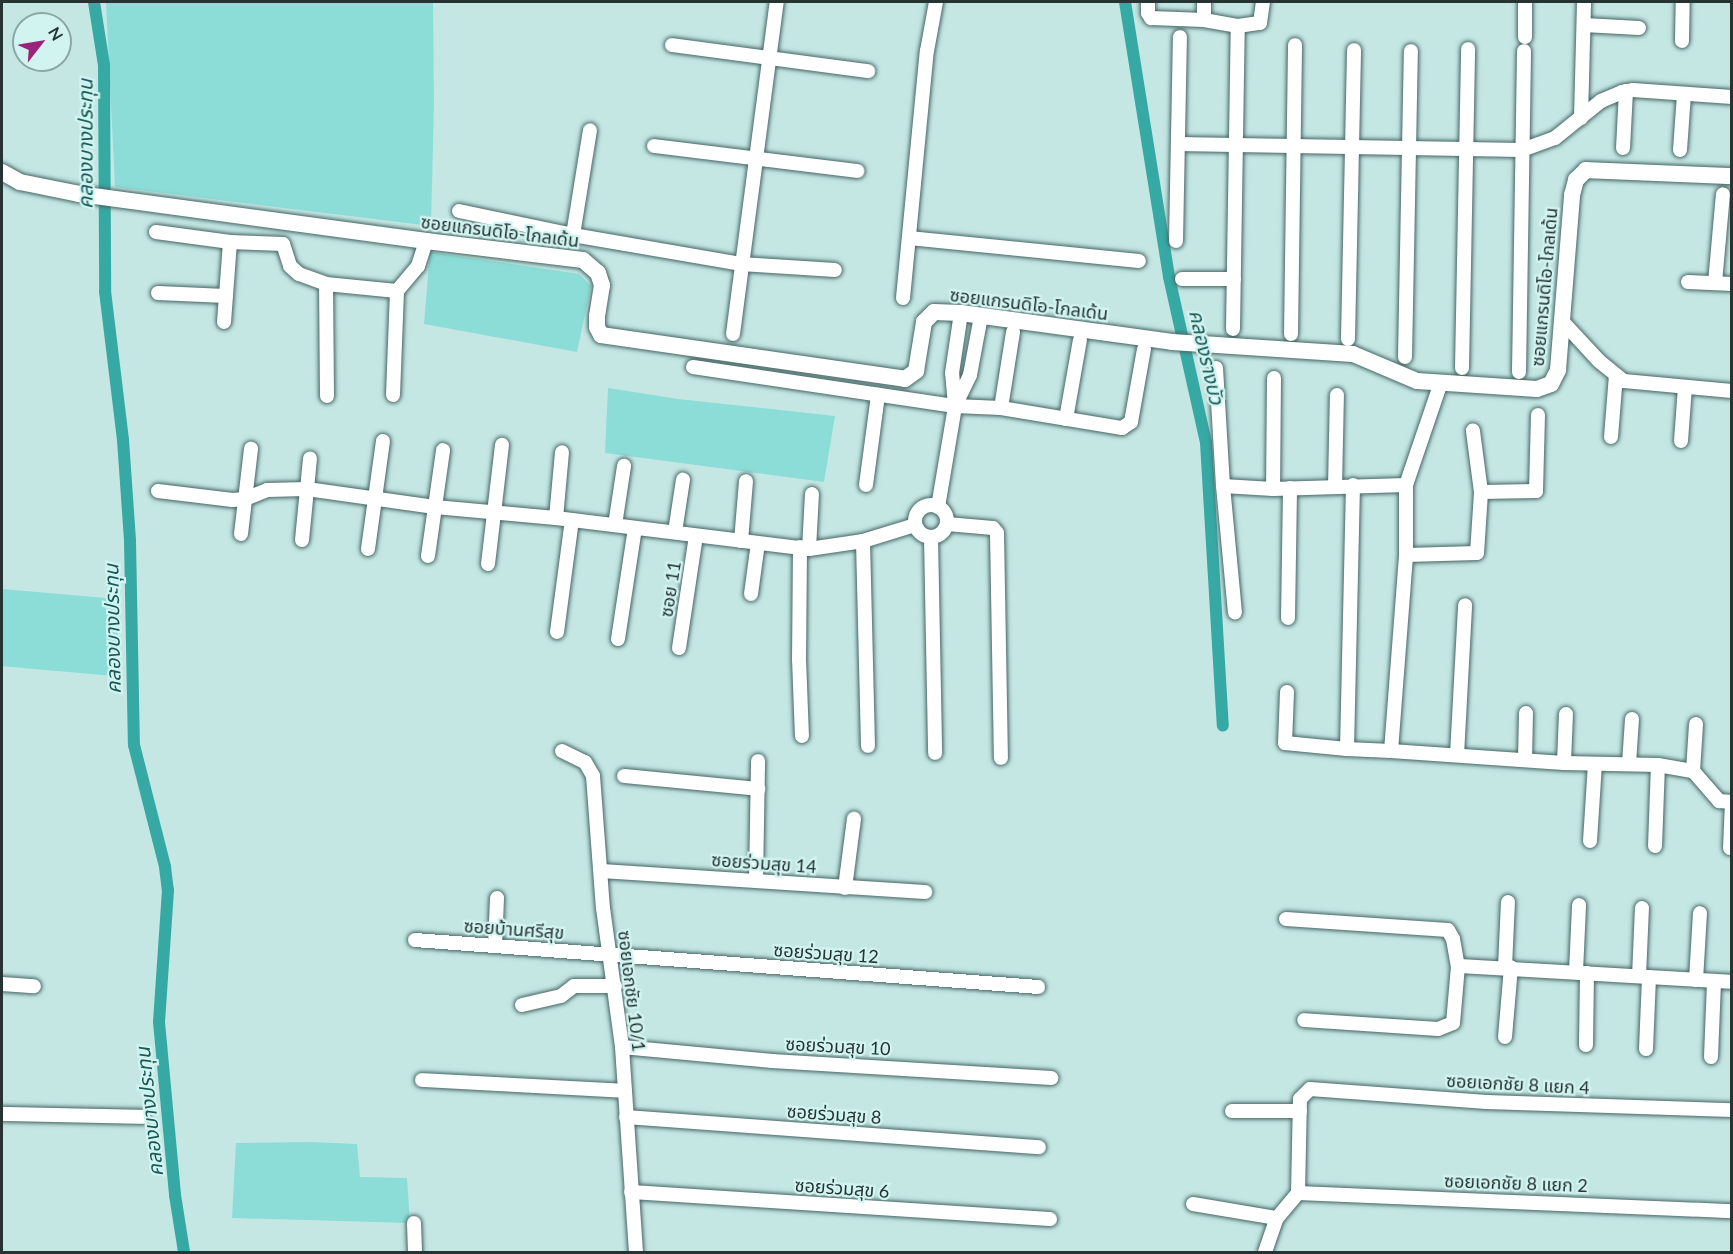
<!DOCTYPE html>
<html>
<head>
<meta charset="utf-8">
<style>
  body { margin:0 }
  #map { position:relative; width:1733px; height:1254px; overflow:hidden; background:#c4e7e4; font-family:Lato,"Noto Sans Thai",sans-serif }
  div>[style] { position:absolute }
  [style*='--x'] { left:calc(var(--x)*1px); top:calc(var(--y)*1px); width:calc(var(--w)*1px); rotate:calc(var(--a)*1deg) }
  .green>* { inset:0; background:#8cddd8; transform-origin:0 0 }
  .canal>* { height:12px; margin:-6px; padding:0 6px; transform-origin:6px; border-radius:6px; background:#37a9a4 }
  .roads { filter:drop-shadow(0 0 2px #466664) drop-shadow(0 0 2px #466664) }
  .minor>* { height:14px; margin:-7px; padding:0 7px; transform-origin:7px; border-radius:7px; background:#fff }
  .minor>.ring { margin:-7px; padding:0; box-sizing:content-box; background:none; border:14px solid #fff; border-radius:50% }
  .tertiary>* { height:16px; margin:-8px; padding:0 8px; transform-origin:8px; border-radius:8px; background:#fff }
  span { translate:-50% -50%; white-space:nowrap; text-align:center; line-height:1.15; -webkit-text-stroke:4.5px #d1f4f1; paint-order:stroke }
  .street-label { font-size:18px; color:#253332 }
  .water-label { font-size:20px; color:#195855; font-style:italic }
  .frame { position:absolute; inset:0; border:3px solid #253332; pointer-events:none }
  .north { position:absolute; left:12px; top:12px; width:60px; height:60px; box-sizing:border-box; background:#d1f4f1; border:2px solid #8ca7a5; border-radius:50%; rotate:59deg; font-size:16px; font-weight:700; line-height:24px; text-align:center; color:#253332 }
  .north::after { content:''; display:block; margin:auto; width:21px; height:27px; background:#9c237c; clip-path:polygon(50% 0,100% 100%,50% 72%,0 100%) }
</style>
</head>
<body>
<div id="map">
  <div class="green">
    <i style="clip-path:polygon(106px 2px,433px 2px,434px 103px,431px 226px,115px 187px)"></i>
    <i style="clip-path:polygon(430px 252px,579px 274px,591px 286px,577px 352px,424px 324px)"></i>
    <i style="clip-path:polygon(608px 388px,678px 399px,835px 416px,824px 482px,605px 453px)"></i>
    <i style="left:2px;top:589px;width:119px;height:77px;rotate:5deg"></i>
    <i style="clip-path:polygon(311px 1142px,357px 1144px,360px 1177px,407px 1178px,410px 1223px,232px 1218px,236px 1143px)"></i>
  </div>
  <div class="canal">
    <i style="--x:94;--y:2;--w:64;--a:81"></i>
    <i style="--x:104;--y:65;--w:226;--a:89.7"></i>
    <i style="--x:105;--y:291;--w:150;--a:83.1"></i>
    <i style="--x:123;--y:440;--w:101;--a:86"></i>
    <i style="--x:130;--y:541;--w:204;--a:88.9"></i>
    <i style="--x:134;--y:745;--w:126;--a:75.7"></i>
    <i style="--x:165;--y:867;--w:23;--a:83"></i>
    <i style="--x:168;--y:890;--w:132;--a:93.9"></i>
    <i style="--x:159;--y:1022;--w:174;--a:84.7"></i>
    <i style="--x:175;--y:1195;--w:58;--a:81"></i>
    <i style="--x:1125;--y:2;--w:278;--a:80.9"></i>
    <i style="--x:1169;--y:277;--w:170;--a:77.4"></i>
    <i style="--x:1206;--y:443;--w:283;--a:86.6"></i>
  </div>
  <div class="roads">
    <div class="minor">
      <i style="--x:1148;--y:2;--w:11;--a:90"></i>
      <i style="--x:1148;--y:13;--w:6;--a:59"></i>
      <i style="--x:1151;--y:18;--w:53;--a:2.2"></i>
      <i style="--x:1204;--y:20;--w:35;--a:10"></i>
      <i style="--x:1238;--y:26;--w:22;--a:-8"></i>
      <i style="--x:1260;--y:23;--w:21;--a:-82"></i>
      <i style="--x:1204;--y:20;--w:18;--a:-90"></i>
      <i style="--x:1584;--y:25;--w:55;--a:3.1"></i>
      <i style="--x:1525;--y:37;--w:35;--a:-90"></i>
      <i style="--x:1682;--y:41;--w:39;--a:-89"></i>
      <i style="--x:672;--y:45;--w:198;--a:7.6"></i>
      <i style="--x:1581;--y:118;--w:116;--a:-88.5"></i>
      <i style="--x:1178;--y:144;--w:344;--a:1"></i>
      <i style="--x:1522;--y:150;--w:35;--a:-20"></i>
      <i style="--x:1555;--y:138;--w:59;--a:-38.8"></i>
      <i style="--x:1601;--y:101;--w:23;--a:-23"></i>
      <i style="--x:1622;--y:92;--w:11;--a:-10"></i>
      <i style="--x:1633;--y:90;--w:99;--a:4"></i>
      <i style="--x:654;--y:146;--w:205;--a:7"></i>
      <i style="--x:1623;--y:148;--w:57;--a:-87"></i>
      <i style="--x:1680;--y:150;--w:56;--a:-85.9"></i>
      <i style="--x:459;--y:211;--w:116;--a:11.9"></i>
      <i style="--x:573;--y:235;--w:170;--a:9.8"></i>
      <i style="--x:741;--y:264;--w:94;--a:3.7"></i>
      <i style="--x:156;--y:232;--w:75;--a:7.7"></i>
      <i style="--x:230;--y:242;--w:53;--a:2.2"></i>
      <i style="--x:283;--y:244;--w:23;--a:72"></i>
      <i style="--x:290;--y:266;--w:12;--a:42"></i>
      <i style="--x:299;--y:274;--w:29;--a:20"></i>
      <i style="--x:573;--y:235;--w:106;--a:-80.8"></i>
      <i style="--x:909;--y:238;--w:231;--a:5.7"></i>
      <i style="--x:1176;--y:241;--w:204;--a:-88.9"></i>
      <i style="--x:1182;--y:279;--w:52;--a:0"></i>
      <i style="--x:1688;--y:282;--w:44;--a:2.6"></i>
      <i style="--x:1715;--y:283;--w:89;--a:-84.9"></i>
      <i style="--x:158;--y:293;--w:68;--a:2.5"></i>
      <i style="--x:903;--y:298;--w:248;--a:-84.5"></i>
      <i style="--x:927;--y:51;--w:50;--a:-79.6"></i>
      <i style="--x:1562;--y:321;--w:54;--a:47.2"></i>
      <i style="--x:1599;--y:361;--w:32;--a:39"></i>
      <i style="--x:1624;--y:381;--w:108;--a:5.3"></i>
      <i style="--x:224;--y:322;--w:80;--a:-85.7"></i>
      <i style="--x:1233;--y:329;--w:303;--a:-89.1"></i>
      <i style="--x:733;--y:334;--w:335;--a:-82.5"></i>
      <i style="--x:1291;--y:334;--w:289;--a:-89.2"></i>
      <i style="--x:1348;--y:339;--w:289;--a:-88.8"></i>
      <i style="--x:1405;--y:357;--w:306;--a:-88.9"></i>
      <i style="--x:693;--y:367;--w:265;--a:8.5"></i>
      <i style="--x:955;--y:406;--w:46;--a:2.5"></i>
      <i style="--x:1001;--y:408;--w:123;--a:9.4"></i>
      <i style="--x:1122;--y:428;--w:11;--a:-34"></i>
      <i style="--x:1131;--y:422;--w:74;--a:-79.9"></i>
      <i style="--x:1216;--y:368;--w:118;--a:86.6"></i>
      <i style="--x:1223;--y:486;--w:50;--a:3.4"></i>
      <i style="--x:1462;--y:368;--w:319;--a:-88.9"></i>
      <i style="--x:1519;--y:372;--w:321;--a:-89.1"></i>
      <i style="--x:1274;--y:378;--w:111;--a:90.5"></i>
      <i style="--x:1273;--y:489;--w:133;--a:-1.7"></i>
      <i style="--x:393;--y:395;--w:104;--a:-87.8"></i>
      <i style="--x:397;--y:291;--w:33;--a:-50"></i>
      <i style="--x:418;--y:266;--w:26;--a:-72"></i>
      <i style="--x:327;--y:396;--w:112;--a:-90.5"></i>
      <i style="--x:326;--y:284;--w:71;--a:5.6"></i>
      <i style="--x:955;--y:406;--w:34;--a:-64"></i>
      <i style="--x:970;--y:375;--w:60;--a:-79.4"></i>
      <i style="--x:1001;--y:408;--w:77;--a:-81"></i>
      <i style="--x:1066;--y:419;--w:80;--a:-80"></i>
      <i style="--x:1611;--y:437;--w:62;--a:-85.4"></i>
      <i style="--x:1681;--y:441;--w:54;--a:-85.8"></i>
      <i style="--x:866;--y:485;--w:91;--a:-82.4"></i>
      <i style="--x:1353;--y:485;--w:264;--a:91.3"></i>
      <i style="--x:1347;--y:749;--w:44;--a:2.6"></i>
      <i style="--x:1391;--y:751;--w:197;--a:-85.6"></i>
      <i style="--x:1406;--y:555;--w:70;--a:-90"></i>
      <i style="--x:1406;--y:485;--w:106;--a:-71.2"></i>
      <i style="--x:1223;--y:486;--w:127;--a:84.6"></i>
      <i style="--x:1335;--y:487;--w:92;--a:-88.8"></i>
      <i style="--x:158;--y:491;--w:75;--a:6.9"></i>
      <i style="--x:232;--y:500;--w:13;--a:-4"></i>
      <i style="--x:245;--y:499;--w:24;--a:-22"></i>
      <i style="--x:267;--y:490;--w:40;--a:-1.4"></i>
      <i style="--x:307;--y:489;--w:129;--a:8"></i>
      <i style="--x:435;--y:507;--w:121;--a:5.2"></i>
      <i style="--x:556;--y:518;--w:255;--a:7"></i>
      <i style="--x:809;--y:549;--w:55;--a:-8.4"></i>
      <i style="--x:863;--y:541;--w:54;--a:-17.1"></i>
      <i style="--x:1481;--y:492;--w:55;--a:-1"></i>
      <i style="--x:1536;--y:491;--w:76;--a:-88.5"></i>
      <i class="ring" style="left:915px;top:505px;width:18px;height:18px"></i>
      <i style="--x:938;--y:507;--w:102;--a:-80.4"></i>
      <i style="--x:955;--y:406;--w:33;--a:-95"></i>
      <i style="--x:952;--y:373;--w:61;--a:-81.5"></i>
      <i style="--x:556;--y:518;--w:66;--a:-84.8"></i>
      <i style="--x:947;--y:524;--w:46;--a:5"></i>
      <i style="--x:993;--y:528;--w:6;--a:51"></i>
      <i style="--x:997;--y:533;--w:225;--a:89"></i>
      <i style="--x:615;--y:525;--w:60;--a:-81.3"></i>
      <i style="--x:675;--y:532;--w:53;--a:-81.3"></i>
      <i style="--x:241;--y:534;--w:86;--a:-83.3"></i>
      <i style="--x:931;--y:537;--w:216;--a:88.9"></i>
      <i style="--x:302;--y:540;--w:82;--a:-84.4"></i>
      <i style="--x:741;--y:541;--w:60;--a:-85.2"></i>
      <i style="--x:863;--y:541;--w:205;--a:88.6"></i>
      <i style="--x:800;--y:547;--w:112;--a:90.5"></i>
      <i style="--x:799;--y:659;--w:77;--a:87.8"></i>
      <i style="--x:368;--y:549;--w:109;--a:-82.1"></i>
      <i style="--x:809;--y:549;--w:55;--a:-86.9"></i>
      <i style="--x:1406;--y:555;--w:71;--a:-1.6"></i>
      <i style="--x:1477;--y:553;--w:61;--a:-86.2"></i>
      <i style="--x:1481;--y:492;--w:62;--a:-97.5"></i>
      <i style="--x:428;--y:556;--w:107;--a:-81.9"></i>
      <i style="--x:488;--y:564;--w:120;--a:-83.3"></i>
      <i style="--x:751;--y:594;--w:51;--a:-82.2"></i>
      <i style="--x:1288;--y:618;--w:130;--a:-89.1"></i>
      <i style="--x:557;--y:632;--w:113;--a:-82.4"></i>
      <i style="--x:618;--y:639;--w:112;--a:-81.3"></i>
      <i style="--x:679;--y:648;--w:113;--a:-81.4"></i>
      <i style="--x:1287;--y:692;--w:51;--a:92.2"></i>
      <i style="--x:1285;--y:743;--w:62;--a:5.5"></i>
      <i style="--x:562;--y:751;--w:25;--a:26"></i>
      <i style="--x:585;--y:762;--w:16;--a:60"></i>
      <i style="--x:593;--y:776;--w:132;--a:85.7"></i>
      <i style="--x:603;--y:908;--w:140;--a:82.2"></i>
      <i style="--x:622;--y:1047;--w:205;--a:86.1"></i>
      <i style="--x:1391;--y:751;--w:173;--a:4"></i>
      <i style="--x:1564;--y:763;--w:94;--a:1.2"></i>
      <i style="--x:1658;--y:765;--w:36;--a:10"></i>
      <i style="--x:1693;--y:771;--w:40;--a:49"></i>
      <i style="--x:1719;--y:801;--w:13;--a:4"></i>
      <i style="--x:1732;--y:802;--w:46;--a:92.5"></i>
      <i style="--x:1457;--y:755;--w:150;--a:-86.9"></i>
      <i style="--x:1525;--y:760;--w:47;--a:-88.8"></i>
      <i style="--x:1564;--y:763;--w:49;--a:-87.7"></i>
      <i style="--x:1629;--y:764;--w:45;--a:-86.2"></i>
      <i style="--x:1693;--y:771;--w:47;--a:-86.3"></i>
      <i style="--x:624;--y:776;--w:135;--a:5.5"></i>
      <i style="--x:1590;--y:841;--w:77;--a:-86.3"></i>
      <i style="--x:1655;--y:846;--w:81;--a:-87.9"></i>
      <i style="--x:601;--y:871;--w:325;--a:3.7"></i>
      <i style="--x:756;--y:880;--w:119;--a:-89"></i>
      <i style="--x:845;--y:888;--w:70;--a:-82.6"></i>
      <i style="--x:1286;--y:919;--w:162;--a:3.9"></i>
      <i style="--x:1448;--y:930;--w:10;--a:61"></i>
      <i style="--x:1453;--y:939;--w:27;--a:80"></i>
      <i style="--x:1458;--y:966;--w:57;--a:95"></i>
      <i style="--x:1453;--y:1023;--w:16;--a:158"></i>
      <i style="--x:1438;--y:1029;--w:134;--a:-176.2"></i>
      <i style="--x:415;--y:940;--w:625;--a:4.31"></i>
      <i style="--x:495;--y:946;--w:48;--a:-87.6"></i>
      <i style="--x:1458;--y:966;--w:274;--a:3.3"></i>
      <i style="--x:1505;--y:967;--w:65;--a:-87.4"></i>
      <i style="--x:1576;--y:972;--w:67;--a:-87.4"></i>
      <i style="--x:1639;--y:976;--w:68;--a:-87.5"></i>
      <i style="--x:1696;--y:980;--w:67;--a:-86.6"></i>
      <i style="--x:2;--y:984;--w:32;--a:4"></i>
      <i style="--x:522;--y:1005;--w:40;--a:-13"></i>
      <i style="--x:561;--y:996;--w:16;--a:-38"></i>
      <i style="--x:574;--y:986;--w:41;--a:0"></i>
      <i style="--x:1505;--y:1037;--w:70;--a:-85.1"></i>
      <i style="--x:1586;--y:1045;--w:72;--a:-89.2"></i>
      <i style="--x:622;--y:1047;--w:151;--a:5.3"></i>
      <i style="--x:772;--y:1061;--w:280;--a:3.5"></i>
      <i style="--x:1646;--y:1049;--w:72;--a:-87.6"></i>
      <i style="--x:1711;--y:1057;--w:76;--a:-87.7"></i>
      <i style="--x:422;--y:1080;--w:203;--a:3.1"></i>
      <i style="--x:1232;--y:1111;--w:68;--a:0"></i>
      <i style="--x:2;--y:1114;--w:141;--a:1.2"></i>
      <i style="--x:626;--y:1117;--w:414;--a:4.2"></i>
      <i style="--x:631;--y:1192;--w:420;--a:3.7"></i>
      <i style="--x:1298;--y:1193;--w:434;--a:2.4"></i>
      <i style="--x:1193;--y:1204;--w:85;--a:9.5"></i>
      <i style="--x:414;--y:1223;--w:29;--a:88"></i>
      <i style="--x:1265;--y:1252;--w:36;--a:-71"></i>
      <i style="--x:1277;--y:1218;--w:33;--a:-50"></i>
      <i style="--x:1298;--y:1193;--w:94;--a:-88.8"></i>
      <i style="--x:1300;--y:1099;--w:14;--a:-45"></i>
      <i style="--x:1310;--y:1089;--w:177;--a:4.2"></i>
      <i style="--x:1487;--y:1102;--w:245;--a:1.9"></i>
    </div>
    <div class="tertiary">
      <i style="--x:2;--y:172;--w:21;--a:29"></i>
      <i style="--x:20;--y:182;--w:60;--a:11.5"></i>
      <i style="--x:79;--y:194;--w:350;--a:7.7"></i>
      <i style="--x:426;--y:241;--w:158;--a:6.9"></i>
      <i style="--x:583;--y:260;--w:20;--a:41"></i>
      <i style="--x:598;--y:273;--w:13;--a:72"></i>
      <i style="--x:602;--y:285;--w:31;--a:99"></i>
      <i style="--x:597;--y:316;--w:11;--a:90"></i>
      <i style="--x:597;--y:327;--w:9;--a:63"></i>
      <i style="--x:601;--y:335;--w:307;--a:8.2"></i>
      <i style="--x:905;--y:379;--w:14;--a:-36"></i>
      <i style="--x:916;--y:371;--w:50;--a:-80.7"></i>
      <i style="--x:924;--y:322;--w:14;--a:-45"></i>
      <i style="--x:934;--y:312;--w:27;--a:2"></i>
      <i style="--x:961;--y:313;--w:213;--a:7.8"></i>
      <i style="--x:1172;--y:342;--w:181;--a:3.8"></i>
      <i style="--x:1353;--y:354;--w:69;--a:22.9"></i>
      <i style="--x:1417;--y:381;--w:120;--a:3.8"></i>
      <i style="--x:1537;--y:389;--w:15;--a:-20"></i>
      <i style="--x:1551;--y:384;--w:16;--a:-63"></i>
      <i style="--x:1558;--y:370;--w:176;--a:-85.4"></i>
      <i style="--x:1572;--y:195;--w:16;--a:-75"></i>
      <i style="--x:1576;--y:180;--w:14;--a:-45"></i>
      <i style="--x:1586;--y:170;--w:146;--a:2.4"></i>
    </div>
  </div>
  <div class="street-label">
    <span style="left:500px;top:231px;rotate:7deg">ซอยแกรนดิโอ-โกลเด้น</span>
    <span style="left:1544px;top:287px;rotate:-85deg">ซอยแกรนดิโอ-โกลเด้น</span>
    <span style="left:1029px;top:304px;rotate:7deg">ซอยแกรนดิโอ-โกลเด้น</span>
    <span style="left:670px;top:589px;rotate:-81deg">ซอย 11</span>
    <span style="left:764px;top:863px;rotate:4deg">ซอยร่วมสุข 14</span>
    <span style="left:514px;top:929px;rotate:4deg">ซอยบ้านศรีสุข</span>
    <span style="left:826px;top:953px;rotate:4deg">ซอยร่วมสุข 12</span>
    <span style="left:632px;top:991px;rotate:83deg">ซอยเอกชัย 10/1</span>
    <span style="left:838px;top:1046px;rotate:3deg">ซอยร่วมสุข 10</span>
    <span style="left:1518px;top:1084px;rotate:3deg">ซอยเอกชัย 8 แยก 4</span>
    <span style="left:834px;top:1114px;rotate:4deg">ซอยร่วมสุข 8</span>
    <span style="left:1516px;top:1183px;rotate:2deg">ซอยเอกชัย 8 แยก 2</span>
    <span style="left:842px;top:1188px;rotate:4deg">ซอยร่วมสุข 6</span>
  </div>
  <div class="water-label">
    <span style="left:85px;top:144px;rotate:-90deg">คลองบางประทุน</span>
    <span style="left:1207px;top:357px;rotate:77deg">คลองรางบัว</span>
    <span style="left:112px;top:629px;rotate:-91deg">คลองบางประทุน</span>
    <span style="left:149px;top:1112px;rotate:-96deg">คลองบางประทุน</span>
  </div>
  <div class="frame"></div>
  <div class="north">N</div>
</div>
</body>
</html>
